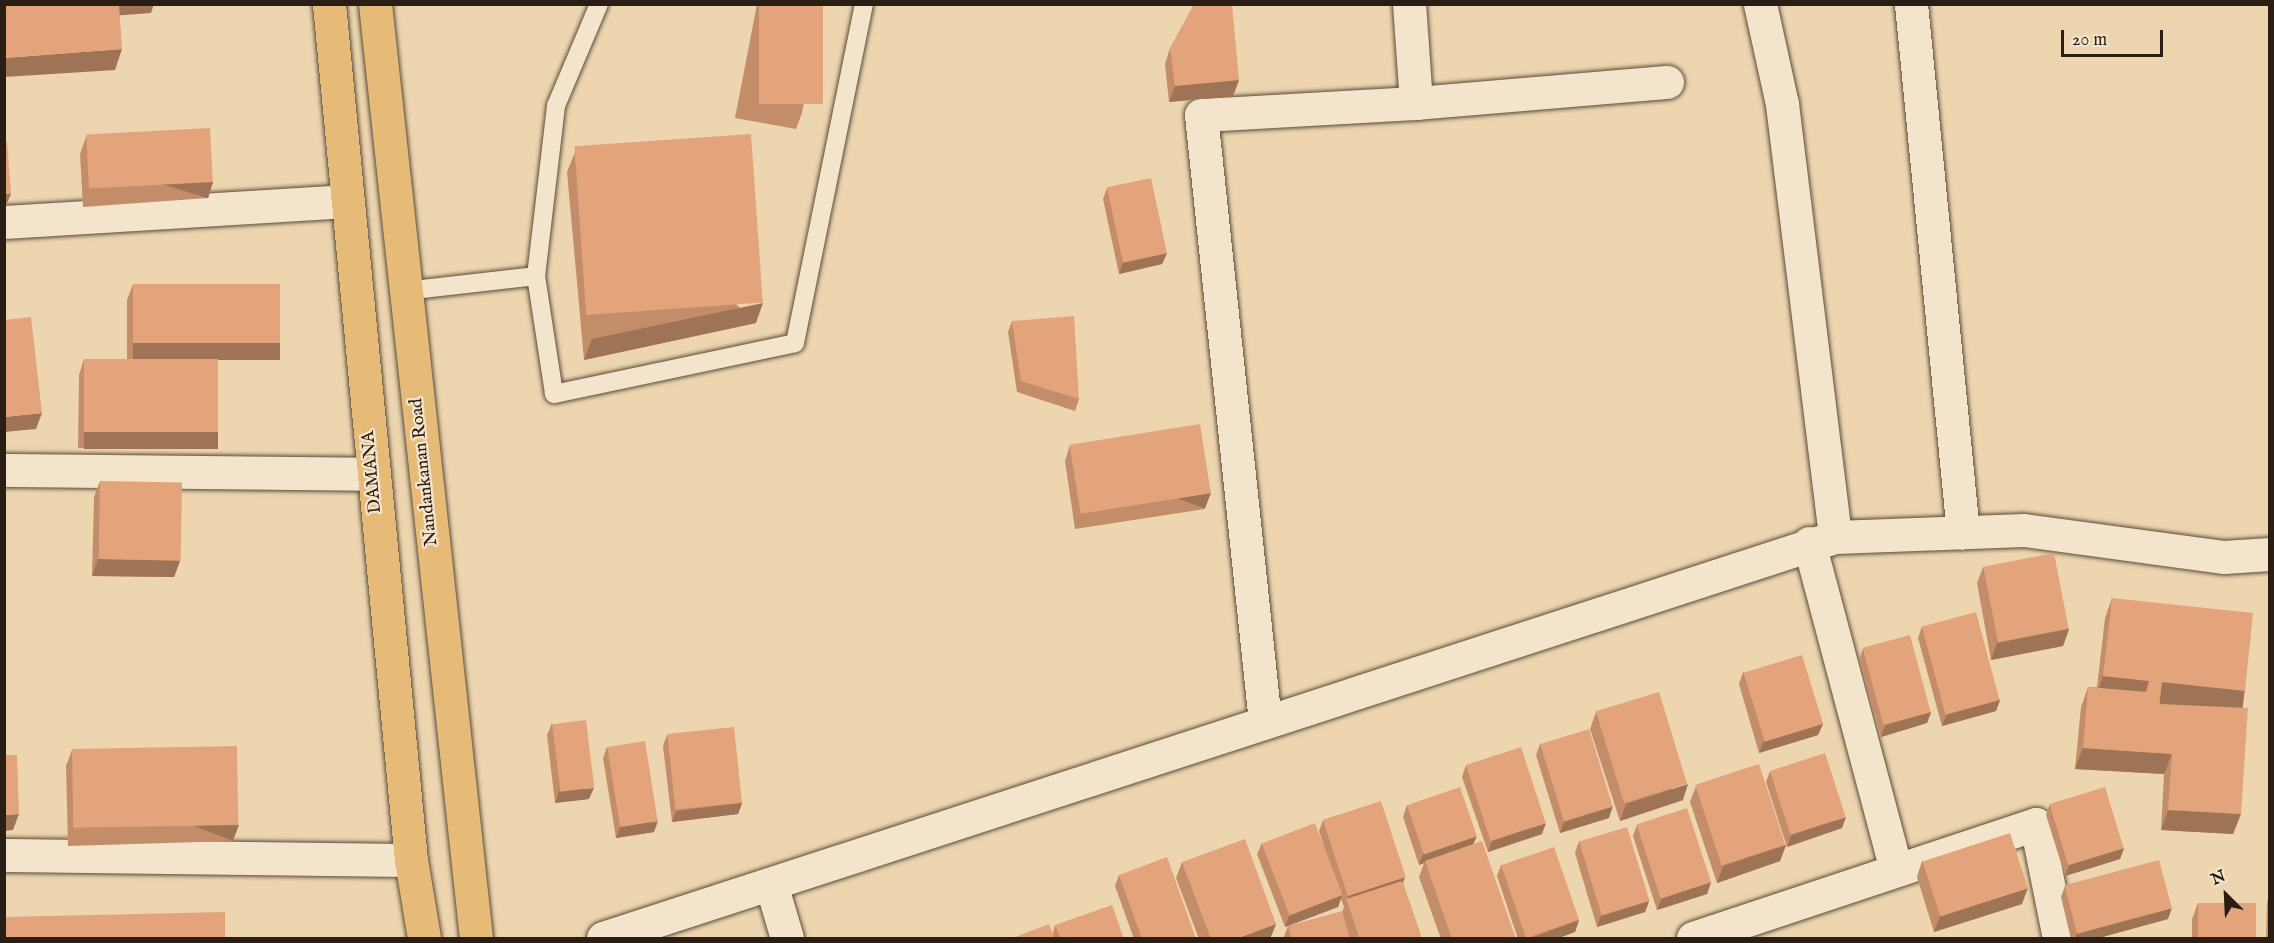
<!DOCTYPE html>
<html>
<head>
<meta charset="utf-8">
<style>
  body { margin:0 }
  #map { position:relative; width:2274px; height:943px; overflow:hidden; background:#edd6af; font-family:"IM FELL English",serif }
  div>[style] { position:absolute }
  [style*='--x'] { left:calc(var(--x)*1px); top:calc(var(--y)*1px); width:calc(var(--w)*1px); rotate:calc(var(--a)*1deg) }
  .roads { filter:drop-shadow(0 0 2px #5a4b3b) drop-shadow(0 0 2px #5a4b3b) }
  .service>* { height:18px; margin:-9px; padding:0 9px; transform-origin:9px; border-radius:9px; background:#f3e4cb }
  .minor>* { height:33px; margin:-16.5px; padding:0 16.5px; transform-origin:16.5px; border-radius:16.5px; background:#f3e4cb }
  .primary>* { height:33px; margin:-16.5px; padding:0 16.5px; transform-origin:16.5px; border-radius:16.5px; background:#e6bb78 }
  .wall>* { inset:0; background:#c38d6a }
  .shaded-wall>* { inset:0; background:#9f7356; transform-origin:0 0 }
  .building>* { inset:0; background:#e3a47b; transform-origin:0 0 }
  span { translate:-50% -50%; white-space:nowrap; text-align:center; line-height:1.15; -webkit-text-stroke:4.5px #f3e4cb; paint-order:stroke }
  .street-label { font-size:18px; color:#291d14 }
  .frame { position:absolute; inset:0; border:6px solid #291d14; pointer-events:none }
  .north { position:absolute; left:2196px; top:865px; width:60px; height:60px; -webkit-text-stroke:4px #f3e4cb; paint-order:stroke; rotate:336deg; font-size:16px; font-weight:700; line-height:24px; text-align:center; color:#291d14 }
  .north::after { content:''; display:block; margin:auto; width:21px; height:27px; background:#291d14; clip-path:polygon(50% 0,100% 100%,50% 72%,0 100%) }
  .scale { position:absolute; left:2061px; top:30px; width:102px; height:27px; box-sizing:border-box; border:3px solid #291d14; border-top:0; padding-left:8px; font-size:18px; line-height:21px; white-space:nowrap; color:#291d14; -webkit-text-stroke:4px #f3e4cb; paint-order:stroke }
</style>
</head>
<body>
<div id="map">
  <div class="roads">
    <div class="service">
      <i style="--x:599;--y:4;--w:111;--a:112.9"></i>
      <i style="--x:556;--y:106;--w:171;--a:96.7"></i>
      <i style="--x:536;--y:276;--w:119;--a:81.3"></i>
      <i style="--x:554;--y:394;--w:246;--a:-11.9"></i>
      <i style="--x:795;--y:343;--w:346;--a:-78.5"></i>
      <i style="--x:405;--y:291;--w:132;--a:-6.5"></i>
    </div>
    <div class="minor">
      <i style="--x:1760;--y:4;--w:102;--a:77.6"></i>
      <i style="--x:1782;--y:104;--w:436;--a:83"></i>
      <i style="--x:1911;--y:4;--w:531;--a:84.38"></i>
      <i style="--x:1416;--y:103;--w:252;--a:-4.8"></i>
      <i style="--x:4;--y:222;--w:344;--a:-3.5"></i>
      <i style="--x:4;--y:470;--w:369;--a:0.6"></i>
      <i style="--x:1809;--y:543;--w:337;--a:75.1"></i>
      <i style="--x:1265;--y:722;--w:610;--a:-96.02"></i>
      <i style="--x:1201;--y:115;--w:215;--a:-3.2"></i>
      <i style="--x:1416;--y:103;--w:99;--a:-94"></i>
      <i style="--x:4;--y:855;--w:407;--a:0.7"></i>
      <i style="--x:771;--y:884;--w:56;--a:73.5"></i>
      <i style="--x:603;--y:938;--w:1296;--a:-18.03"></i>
      <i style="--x:1835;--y:537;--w:189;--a:-2.1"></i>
      <i style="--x:2024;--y:530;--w:202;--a:7.7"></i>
      <i style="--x:2224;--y:557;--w:46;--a:-3.7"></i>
      <i style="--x:1693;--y:938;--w:361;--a:-18.4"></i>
      <i style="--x:2036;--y:824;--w:116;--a:78.6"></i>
    </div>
    <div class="primary">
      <i style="--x:329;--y:4;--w:860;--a:84.53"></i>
      <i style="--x:411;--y:860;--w:79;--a:80.5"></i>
      <i style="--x:375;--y:4;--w:939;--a:83.83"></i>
    </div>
  </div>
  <div class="wall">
    <i style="clip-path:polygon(757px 4px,823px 4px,802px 113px,796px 129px,735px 118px)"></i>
    <i style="clip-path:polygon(1170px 48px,1239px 80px,1233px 96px,1169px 102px,1165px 64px)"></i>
    <i style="clip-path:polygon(86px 137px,213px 182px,208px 198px,83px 207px,80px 154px)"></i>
    <i style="clip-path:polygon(575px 152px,756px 323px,584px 360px,567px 172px)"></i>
    <i style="clip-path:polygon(1107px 188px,1167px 253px,1162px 264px,1119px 274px,1103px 199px)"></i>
    <i style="clip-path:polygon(133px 284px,274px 359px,127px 359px,127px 300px)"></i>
    <i style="clip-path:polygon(1012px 321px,1079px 399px,1075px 411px,1017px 392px,1008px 332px)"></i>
    <i style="clip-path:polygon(84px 359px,212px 449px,78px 448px,79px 375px)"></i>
    <i style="clip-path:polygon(1070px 445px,1205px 509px,1075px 529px,1065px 461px)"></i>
    <i style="clip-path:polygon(100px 481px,180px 561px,174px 577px,92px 576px,94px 497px)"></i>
    <i style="clip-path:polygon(1983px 567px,2069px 629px,2063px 646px,1991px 660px,1977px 583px)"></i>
    <i style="clip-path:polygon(evenodd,2112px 598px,2245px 691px,2239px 708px,2241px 814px,2233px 834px,2161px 830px,2164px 774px,2075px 769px,2081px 707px,2088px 687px,2097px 687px,2105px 618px,2112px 598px,2159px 703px,2179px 705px,2159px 704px,2159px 703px)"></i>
    <i style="clip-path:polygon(1922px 626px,2000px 700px,1996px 711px,1942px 726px,1918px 638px)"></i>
    <i style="clip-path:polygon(1863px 648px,1931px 712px,1927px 723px,1881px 737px,1859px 660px)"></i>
    <i style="clip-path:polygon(1743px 672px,1823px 724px,1818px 735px,1759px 753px,1739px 684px)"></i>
    <i style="clip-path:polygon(1596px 712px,1683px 800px,1620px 821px,1590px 729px)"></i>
    <i style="clip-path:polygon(552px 723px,589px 799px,555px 803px,547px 735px)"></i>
    <i style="clip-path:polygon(667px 735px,742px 803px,738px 814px,672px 822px,663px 746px)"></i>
    <i style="clip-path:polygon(1540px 744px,1609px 818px,1560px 833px,1536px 755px)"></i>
    <i style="clip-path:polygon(607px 747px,654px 832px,616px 838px,603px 758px)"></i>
    <i style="clip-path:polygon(72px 750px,233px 841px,68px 846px,66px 766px)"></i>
    <i style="clip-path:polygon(1466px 765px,1542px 834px,1488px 852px,1462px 777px)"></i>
    <i style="clip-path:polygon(1770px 771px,1842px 828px,1787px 847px,1766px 782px)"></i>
    <i style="clip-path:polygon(1696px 786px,1786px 845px,1780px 861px,1717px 883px,1690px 802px)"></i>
    <i style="clip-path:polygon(2050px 804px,2124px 848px,2120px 859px,2065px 876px,2046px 815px)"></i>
    <i style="clip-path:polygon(1407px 805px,1473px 844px,1516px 939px,1441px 939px,1419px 877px,1424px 863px,1419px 865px,1403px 817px)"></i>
    <i style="clip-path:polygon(1323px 820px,1403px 883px,1422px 939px,1283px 939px,1288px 926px,1342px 912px,1344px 907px,1341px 899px,1338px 907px,1285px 927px,1257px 854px,1262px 843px,1324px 846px,1319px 831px)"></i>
    <i style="clip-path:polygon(1637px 825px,1711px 882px,1707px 894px,1657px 910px,1633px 836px)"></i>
    <i style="clip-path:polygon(1579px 841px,1649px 901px,1645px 912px,1597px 927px,1575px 853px)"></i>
    <i style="clip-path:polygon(1922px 861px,2022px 904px,1934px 932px,1917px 877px)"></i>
    <i style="clip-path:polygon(1182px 862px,1276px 924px,1270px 939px,1199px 939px,1176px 878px)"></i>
    <i style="clip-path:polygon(1501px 865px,1579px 920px,1575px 932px,1556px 939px,1518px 939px,1497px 876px)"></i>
    <i style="clip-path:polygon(1119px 875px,1196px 939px,1134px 939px,1115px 886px)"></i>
    <i style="clip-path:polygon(2065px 886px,2168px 919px,2095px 939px,2071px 939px,2061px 897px)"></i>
    <i style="clip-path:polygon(2270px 896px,2270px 939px,2266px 939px,2267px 902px)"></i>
    <i style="clip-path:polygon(2198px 903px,2256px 939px,2192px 939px,2192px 919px)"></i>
    <i style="clip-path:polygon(1055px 925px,1124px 939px,1010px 939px,1053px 933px)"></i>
  </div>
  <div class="shaded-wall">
    <i style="clip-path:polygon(115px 4px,154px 4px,151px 13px,111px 16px)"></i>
    <i style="clip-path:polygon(122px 49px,115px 70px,4px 77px,4px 58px)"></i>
    <i style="clip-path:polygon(1239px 80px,1233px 96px,1169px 102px,1175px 86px)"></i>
    <i style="left:213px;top:182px;width:17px;height:124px;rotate:107deg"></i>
    <i style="clip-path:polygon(4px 194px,11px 194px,6px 205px,4px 205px)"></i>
    <i style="clip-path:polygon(1167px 253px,1162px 264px,1119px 274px,1123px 262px)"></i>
    <i style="clip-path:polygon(763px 303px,756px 323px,584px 360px,592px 339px)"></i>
    <i style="left:133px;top:343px;width:147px;height:17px"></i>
    <i style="clip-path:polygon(42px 413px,36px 429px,4px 432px,4px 417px)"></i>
    <i style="left:84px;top:432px;width:134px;height:17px"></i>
    <i style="left:1211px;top:493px;width:17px;height:132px;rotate:111deg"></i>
    <i style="clip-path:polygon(98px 559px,180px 561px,174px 577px,92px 576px)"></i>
    <i style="clip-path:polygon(2069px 629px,2063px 646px,1991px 660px,1997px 643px)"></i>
    <i style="clip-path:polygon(2103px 676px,2149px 681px,2142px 701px,2096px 696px)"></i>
    <i style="left:2162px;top:682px;width:83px;height:22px;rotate:6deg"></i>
    <i style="clip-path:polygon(2000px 700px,1996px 711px,1942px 726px,1946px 715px)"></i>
    <i style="clip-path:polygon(1931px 712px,1927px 723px,1881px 737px,1885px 725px)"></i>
    <i style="clip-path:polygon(1823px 724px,1818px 735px,1759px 753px,1763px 742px)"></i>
    <i style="clip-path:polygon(2083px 748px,2172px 754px,2164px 774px,2075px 769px)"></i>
    <i style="clip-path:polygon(1688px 784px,1683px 800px,1620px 821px,1626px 804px)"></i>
    <i style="clip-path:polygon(594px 788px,589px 799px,555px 803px,559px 791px)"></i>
    <i style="clip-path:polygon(742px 803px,738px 814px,672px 822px,676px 811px)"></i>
    <i style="clip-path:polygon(1613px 806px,1609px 818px,1560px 833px,1564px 822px)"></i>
    <i style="clip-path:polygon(2168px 810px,2241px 814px,2233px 834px,2161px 830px)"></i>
    <i style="clip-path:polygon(19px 814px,13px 830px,4px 831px,4px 815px)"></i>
    <i style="clip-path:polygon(1846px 817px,1842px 828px,1787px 847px,1791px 835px)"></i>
    <i style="clip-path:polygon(658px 821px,654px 832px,616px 838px,620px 827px)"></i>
    <i style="clip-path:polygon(1546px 823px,1542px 834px,1488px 852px,1492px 841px)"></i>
    <i style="left:239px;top:825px;width:17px;height:165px;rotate:111deg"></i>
    <i style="clip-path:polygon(1477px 836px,1472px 847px,1425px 861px,1424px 863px,1419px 865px,1423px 854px)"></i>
    <i style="clip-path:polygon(1786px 845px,1780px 861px,1717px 883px,1723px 866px)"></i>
    <i style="clip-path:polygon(2124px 848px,2120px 859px,2065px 876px,2069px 865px)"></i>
    <i style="clip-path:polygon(1405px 877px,1401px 889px,1347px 900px,1348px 896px)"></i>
    <i style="clip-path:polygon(1711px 882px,1707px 894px,1657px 910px,1661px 899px)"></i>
    <i style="clip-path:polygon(2028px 888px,2022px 904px,1934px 932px,1940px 916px)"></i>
    <i style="clip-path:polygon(1342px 895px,1338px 907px,1285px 927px,1289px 916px)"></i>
    <i style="clip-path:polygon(1649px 901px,1645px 912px,1597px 927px,1601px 916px)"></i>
    <i style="clip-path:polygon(2172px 908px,2168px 919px,2095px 939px,2075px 939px,2077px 933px)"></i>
    <i style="clip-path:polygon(1579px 920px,1575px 932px,1556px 939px,1528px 939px)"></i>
    <i style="clip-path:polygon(1276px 924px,1270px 939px,1236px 939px)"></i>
  </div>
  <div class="building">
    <i style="clip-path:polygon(4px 4px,119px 4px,122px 49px,4px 58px)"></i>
    <i style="left:759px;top:4px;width:64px;height:100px"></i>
    <i style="clip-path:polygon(1194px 4px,1232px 4px,1239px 80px,1175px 86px,1170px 48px)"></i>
    <i style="left:210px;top:128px;width:54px;height:124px;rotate:87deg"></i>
    <i style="left:751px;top:134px;width:169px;height:177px;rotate:86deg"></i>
    <i style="clip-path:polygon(7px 141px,11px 194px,4px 194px,4px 142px)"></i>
    <i style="left:1151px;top:178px;width:77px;height:45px;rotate:78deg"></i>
    <i style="left:133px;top:284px;width:147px;height:59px"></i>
    <i style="clip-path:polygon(1074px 316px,1079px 399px,1021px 381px,1012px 321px)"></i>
    <i style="clip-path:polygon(31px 317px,42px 413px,4px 417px,4px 320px)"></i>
    <i style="left:84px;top:359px;width:134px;height:73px"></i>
    <i style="left:1200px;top:424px;width:70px;height:132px;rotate:81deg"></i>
    <i style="left:100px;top:481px;width:82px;height:78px;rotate:1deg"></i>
    <i style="left:2054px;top:553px;width:77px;height:72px;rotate:79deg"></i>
    <i style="clip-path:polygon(2112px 598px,2253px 613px,2245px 691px,2162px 682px,2159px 704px,2248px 708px,2241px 814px,2168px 810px,2172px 754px,2083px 748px,2088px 687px,2147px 692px,2149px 681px,2103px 676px)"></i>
    <i style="left:1976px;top:612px;width:91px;height:56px;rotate:75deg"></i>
    <i style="left:1910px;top:635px;width:80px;height:49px;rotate:75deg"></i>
    <i style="left:1802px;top:655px;width:72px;height:61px;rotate:73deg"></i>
    <i style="left:1659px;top:692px;width:96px;height:66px;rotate:73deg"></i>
    <i style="left:586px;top:720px;width:68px;height:34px;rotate:83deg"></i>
    <i style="left:734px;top:727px;width:76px;height:67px;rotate:84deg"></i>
    <i style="left:1589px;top:729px;width:81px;height:51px;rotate:73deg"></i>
    <i style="left:645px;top:741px;width:81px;height:38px;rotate:81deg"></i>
    <i style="left:237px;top:746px;width:79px;height:165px;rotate:89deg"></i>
    <i style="left:1521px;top:747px;width:80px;height:58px;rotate:72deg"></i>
    <i style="left:1825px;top:753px;width:67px;height:58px;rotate:72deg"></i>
    <i style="clip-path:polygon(4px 755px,17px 755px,19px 814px,4px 815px)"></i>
    <i style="left:1759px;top:764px;width:85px;height:67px;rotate:72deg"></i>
    <i style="left:1460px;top:787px;width:52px;height:56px;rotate:71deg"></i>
    <i style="left:2105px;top:787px;width:64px;height:58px;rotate:73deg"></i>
    <i style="left:1381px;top:801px;width:80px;height:61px;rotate:72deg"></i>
    <i style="left:1687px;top:808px;width:78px;height:53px;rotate:72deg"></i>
    <i style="left:1315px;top:823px;width:77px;height:57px;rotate:69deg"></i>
    <i style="left:1627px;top:827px;width:77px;height:50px;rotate:73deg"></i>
    <i style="left:2010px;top:833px;width:58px;height:92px;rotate:72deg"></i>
    <i style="clip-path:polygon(1245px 839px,1276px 924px,1236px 939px,1211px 939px,1182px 862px)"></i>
    <i style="clip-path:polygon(1482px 841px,1516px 939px,1452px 939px,1425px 861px)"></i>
    <i style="left:1554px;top:847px;width:77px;height:56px;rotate:71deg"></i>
    <i style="clip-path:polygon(1167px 857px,1196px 939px,1142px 939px,1119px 875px)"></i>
    <i style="left:2159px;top:860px;width:50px;height:98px;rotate:75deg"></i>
    <i style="clip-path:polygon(1402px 881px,1422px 939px,1360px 939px,1346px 899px)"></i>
    <i style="left:2198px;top:903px;width:58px;height:36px"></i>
    <i style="clip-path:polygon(1112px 905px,1124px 939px,1061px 939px,1055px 925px)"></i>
    <i style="clip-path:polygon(1342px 911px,1350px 939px,1292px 939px,1288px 926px)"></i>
    <i style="clip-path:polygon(225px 912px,225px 939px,4px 939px,4px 917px)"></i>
    <i style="clip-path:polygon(1049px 924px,1055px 939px,1010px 939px)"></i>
  </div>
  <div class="street-label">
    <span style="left:373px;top:472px;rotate:-95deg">DAMANA</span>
    <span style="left:425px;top:472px;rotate:-96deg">Nandankanan Road</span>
  </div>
  <div class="frame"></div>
  <div class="north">N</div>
  <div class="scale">20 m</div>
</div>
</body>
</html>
